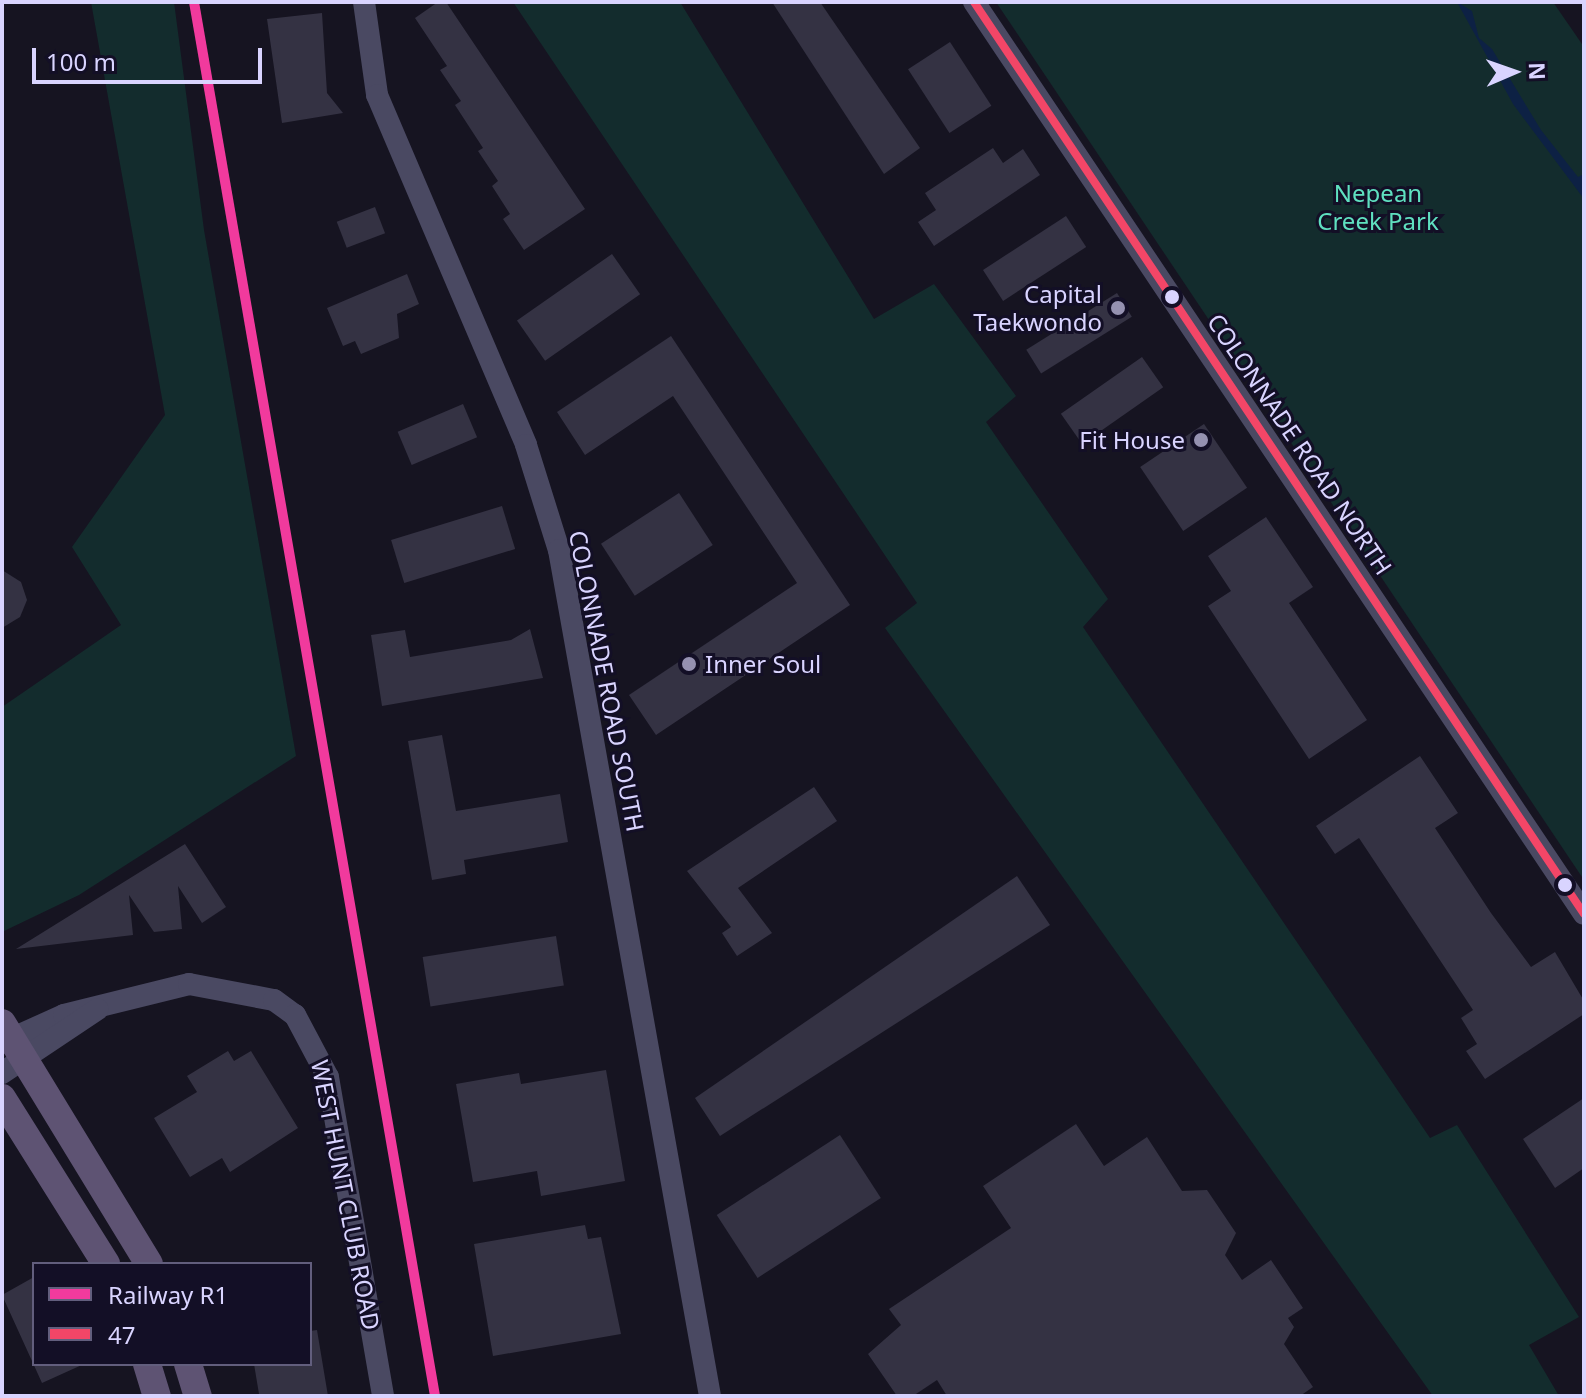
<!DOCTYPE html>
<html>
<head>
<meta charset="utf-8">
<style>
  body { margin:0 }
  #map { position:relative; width:1586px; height:1398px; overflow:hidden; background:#161421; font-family:"Noto Sans",sans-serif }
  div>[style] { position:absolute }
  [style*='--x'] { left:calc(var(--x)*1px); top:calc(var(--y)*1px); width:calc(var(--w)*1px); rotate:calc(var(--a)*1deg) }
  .green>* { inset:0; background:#132c2d }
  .water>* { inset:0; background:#0d2144 }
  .building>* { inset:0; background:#343243; transform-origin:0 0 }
  .minor>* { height:22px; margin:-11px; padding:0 11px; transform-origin:11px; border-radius:11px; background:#4a4962 }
  .major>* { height:28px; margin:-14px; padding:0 14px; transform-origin:14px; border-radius:14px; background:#5e5373 }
  .bus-1>* { height:8px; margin:-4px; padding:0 4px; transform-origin:4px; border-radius:4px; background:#f34667 }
  .rail-1>* { height:10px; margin:-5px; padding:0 5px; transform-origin:5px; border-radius:5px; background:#f13a9d }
  .dots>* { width:22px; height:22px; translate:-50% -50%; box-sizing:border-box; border:4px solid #130f26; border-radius:50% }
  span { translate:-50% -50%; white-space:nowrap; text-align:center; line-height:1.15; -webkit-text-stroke:6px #130f26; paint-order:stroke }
  .park-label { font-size:24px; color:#5fe0c0 }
  .poi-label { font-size:24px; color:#d9d4ff }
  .right { translate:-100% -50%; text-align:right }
  .left { translate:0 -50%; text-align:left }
  .street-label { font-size:24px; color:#d9d4ff }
  .frame { position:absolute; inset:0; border:4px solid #d9d4ff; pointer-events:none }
  .legend { position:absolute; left:32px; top:1262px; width:280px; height:104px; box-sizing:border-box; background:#130f26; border:2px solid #625e7d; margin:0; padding:10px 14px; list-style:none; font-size:24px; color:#d9d4ff }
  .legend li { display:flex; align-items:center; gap:16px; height:40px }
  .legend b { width:40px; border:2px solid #625e7d }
  .north { position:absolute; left:1474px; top:32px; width:80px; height:80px; -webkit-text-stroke:6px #130f26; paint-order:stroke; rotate:88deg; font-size:22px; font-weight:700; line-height:32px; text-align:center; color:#d9d4ff }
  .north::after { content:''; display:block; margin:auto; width:28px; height:36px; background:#d9d4ff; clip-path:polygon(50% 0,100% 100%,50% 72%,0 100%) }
  .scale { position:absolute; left:32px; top:48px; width:230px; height:36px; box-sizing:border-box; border:4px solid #d9d4ff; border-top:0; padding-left:10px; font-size:24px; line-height:28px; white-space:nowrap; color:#d9d4ff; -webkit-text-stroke:6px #130f26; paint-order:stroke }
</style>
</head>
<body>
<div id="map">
  <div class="green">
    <i style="clip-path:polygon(91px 2px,174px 2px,204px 230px,296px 756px,79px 895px,2px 932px,2px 707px,121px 625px,72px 547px,165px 415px)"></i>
    <i style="clip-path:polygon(513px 2px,680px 2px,874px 319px,934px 284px,1016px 396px,986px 422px,1108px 599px,1083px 627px,1430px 1138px,1457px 1125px,1579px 1317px,1529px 1345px,1559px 1396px,1433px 1396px,885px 628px,917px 603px)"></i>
    <i style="clip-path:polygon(996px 2px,1553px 2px,1584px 47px,1584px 880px)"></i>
  </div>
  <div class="water">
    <i style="clip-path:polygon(1457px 2px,1472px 11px,1479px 38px,1492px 49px,1541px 130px,1578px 177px,1584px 174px,1584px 199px,1513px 104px)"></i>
  </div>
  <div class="building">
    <i style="clip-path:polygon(438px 2px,446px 2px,585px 209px,524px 250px,503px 219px,510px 214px,492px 186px,498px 181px,478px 151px,483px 148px,455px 105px,461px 101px,440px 70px,447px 66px,415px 18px)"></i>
    <i style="clip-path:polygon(772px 2px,820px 2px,920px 148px,884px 174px)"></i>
    <i style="clip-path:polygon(322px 13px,327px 93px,343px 113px,282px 123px,267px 19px)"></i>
    <i style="left:950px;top:42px;width:76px;height:50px;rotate:57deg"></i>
    <i style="clip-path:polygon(993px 148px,1003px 163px,1023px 149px,1040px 175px,934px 246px,918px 222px,936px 210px,925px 193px)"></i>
    <i style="left:375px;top:207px;width:28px;height:41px;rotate:69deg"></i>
    <i style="left:1066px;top:216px;width:37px;height:99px;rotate:57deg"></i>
    <i style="left:612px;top:254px;width:49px;height:116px;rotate:55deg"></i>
    <i style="clip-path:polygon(407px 274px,419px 304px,397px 314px,399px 338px,361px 354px,355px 341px,343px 346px,327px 308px)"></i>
    <i style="left:1117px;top:293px;width:28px;height:107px;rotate:58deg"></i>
    <i style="clip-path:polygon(671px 336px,850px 605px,656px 735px,629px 695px,797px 583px,673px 396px,585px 455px,557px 412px)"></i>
    <i style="left:1142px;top:357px;width:37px;height:99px;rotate:55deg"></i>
    <i style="left:463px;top:404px;width:36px;height:71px;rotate:67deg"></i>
    <i style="left:1204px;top:424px;width:77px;height:77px;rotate:56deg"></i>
    <i style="left:679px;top:493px;width:62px;height:93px;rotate:57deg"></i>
    <i style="left:502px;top:506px;width:45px;height:116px;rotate:73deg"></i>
    <i style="clip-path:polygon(1266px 517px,1313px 587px,1289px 603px,1367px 720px,1309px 759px,1208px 606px,1231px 591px,1208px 556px)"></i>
    <i style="clip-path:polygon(2px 570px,21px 582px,27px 600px,20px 617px,2px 628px)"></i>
    <i style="clip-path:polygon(530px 629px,543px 678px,382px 706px,371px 635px,405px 630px,410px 657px,511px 640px)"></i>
    <i style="clip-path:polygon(442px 735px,456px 811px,560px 794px,568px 842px,464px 860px,466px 874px,432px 880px,408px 741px)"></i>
    <i style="clip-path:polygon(1420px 756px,1458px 813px,1435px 828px,1491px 913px,1531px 967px,1555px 952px,1584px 1001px,1584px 1014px,1485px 1079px,1466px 1051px,1477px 1044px,1461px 1018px,1473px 1010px,1359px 838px,1335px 854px,1316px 826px)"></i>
    <i style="clip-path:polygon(814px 787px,837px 821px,738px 888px,772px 933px,737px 956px,722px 933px,731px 927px,687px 871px)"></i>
    <i style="clip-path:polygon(185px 844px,226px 907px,202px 923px,178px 886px,182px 929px,154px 932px,129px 895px,133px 935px,16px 949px)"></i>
    <i style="clip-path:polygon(1017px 876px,1050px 925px,720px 1136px,695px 1098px)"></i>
    <i style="left:556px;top:936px;width:50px;height:135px;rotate:81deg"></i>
    <i style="clip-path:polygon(228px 1051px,234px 1061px,251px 1051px,298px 1128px,230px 1172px,222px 1158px,190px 1177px,154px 1118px,197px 1092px,187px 1076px)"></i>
    <i style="clip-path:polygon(606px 1070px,625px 1181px,541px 1196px,537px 1171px,473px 1182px,456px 1084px,519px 1073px,521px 1084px)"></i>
    <i style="clip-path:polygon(1584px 1098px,1584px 1168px,1555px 1188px,1523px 1139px)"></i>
    <i style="clip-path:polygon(1076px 1124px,1104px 1166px,1147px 1137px,1182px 1191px,1207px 1190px,1236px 1233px,1225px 1255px,1242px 1280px,1271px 1260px,1303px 1308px,1288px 1318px,1294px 1327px,1284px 1344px,1313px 1387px,1300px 1396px,947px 1396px,937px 1380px,913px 1396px,897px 1396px,868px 1354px,901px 1325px,889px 1309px,1011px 1228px,983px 1186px)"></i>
    <i style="left:840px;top:1135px;width:75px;height:147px;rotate:57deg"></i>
    <i style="clip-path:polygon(585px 1225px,588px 1239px,601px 1237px,621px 1334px,493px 1356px,474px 1244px)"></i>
    <i style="clip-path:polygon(34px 1277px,34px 1364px,84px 1364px,42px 1383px,2px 1295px)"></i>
    <i style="clip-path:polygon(317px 1330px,328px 1396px,259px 1394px,254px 1364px,310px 1364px,310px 1331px)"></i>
  </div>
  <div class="minor">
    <i style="--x:364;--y:2;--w:94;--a:82"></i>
    <i style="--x:377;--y:95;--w:380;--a:66.9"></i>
    <i style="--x:526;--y:445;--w:110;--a:72.6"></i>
    <i style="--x:559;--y:550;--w:859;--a:79.88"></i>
    <i style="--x:974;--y:2;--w:1097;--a:56.22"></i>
    <i style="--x:2;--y:1043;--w:68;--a:-24.3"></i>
    <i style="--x:64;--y:1015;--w:129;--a:-13.9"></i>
    <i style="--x:189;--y:984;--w:86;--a:10.7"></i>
    <i style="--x:274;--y:1000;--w:26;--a:36"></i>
    <i style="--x:295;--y:1015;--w:70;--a:62"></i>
    <i style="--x:328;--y:1077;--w:324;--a:80.2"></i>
    <i style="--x:2;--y:1073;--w:115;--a:-33.7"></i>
  </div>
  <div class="major">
    <i style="--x:2;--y:1023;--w:282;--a:58.6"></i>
    <i style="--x:2;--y:1098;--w:196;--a:57.9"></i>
    <i style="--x:147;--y:1364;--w:34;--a:73"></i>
    <i style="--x:188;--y:1364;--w:34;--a:73"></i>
  </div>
  <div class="bus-1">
    <i style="--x:974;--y:2;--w:1097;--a:56.22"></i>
  </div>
  <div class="rail-1">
    <i style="--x:194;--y:2;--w:1415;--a:80.19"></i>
  </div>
  <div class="dots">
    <i style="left:1172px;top:297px;background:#d9d4ff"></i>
    <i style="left:1118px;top:308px;background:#9591b1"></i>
    <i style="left:1201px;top:440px;background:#9591b1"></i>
    <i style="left:689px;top:664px;background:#9591b1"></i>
    <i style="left:1565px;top:885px;background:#d9d4ff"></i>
  </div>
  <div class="park-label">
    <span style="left:1378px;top:207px">Nepean<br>Creek Park</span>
  </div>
  <div class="poi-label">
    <span class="right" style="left:1102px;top:308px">Capital<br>Taekwondo</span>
    <span class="right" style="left:1185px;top:440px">Fit House</span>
    <span class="left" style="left:705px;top:664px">Inner Soul</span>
  </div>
  <div class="street-label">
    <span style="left:1300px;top:444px;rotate:56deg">COLONNADE ROAD NORTH</span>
    <span style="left:607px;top:681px;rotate:79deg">COLONNADE ROAD SOUTH</span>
    <span style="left:346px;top:1195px;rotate:79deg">WEST HUNT CLUB ROAD</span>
  </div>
  <div class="frame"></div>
  <ul class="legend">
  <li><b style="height:10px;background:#f13a9d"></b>Railway R1</li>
  <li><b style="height:10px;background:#f34667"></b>47</li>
  </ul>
  <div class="north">N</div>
  <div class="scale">100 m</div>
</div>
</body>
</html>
